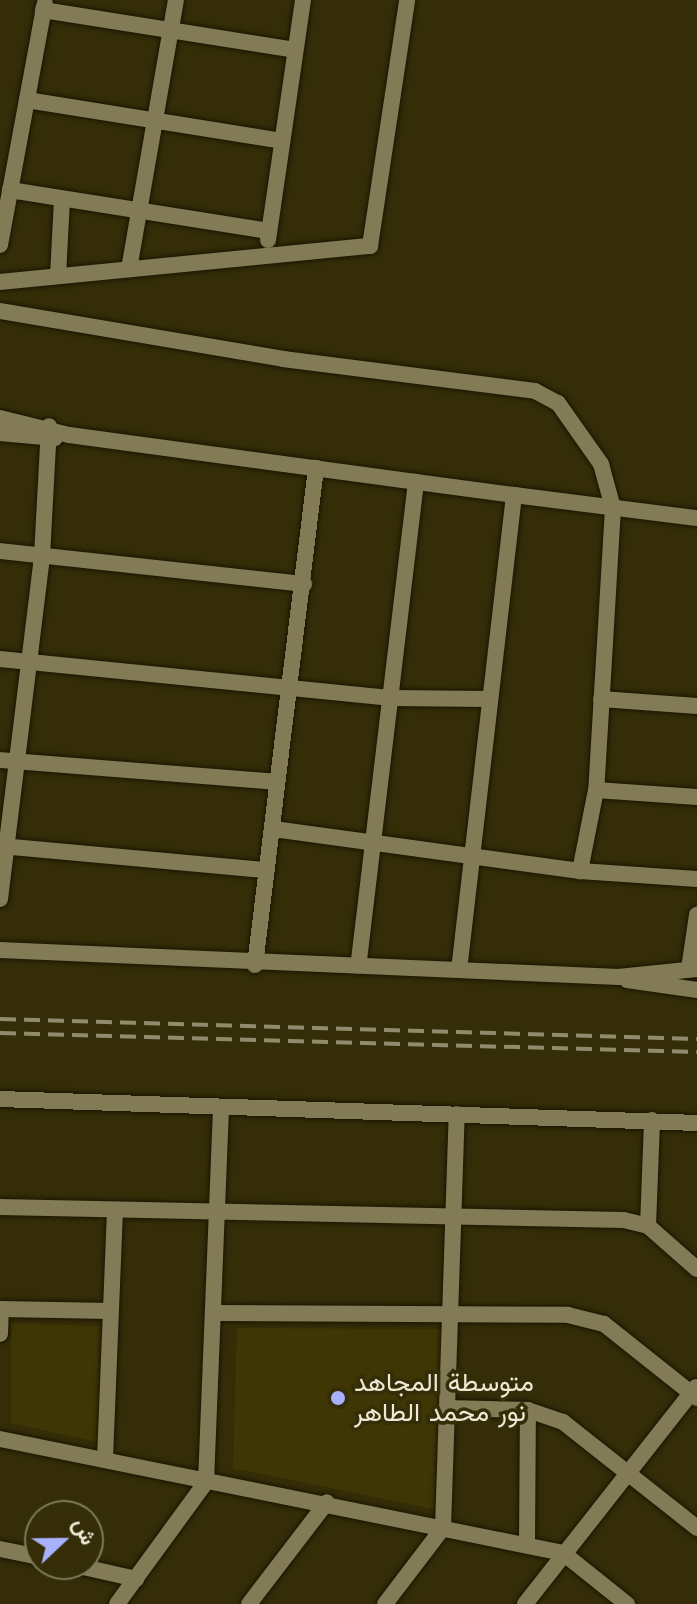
<!DOCTYPE html>
<html>
<head>
<meta charset="utf-8">
<style>
  body { margin:0 }
  #map { position:relative; width:697px; height:1604px; overflow:hidden; background:#352d08; font-family:"Work Sans",Vazirmatn,sans-serif }
  div>[style] { position:absolute }
  [style*='--x'] { left:calc(var(--x)*1px); top:calc(var(--y)*1px); width:calc(var(--w)*1px); rotate:calc(var(--a)*1deg) }
  .built>* { inset:0; background:#3f3606 }
  .roads { filter:drop-shadow(0 0 2px #1b1500) drop-shadow(0 0 2px #1b1500) }
  .minor>* { height:16px; margin:-8px; padding:0 8px; transform-origin:8px; border-radius:8px; background:#837b56 }
  .rail>* { height:4px; margin-top:-2px; transform-origin:0; background:repeating-linear-gradient(90deg,#918b6e 0 16px,transparent 0 24px) }
  .dots>* { width:22px; height:22px; translate:-50% -50%; box-sizing:border-box; border:4px solid #352d08; border-radius:50% }
  span { translate:-50% -50%; white-space:nowrap; text-align:center; line-height:1.15; -webkit-text-stroke:7px #352d08; paint-order:stroke }
  .poi-label { font-size:26px; color:#ede9d5 }
  .left { translate:0 -50%; text-align:left }
  .north { position:absolute; left:24px; top:1500px; width:80px; height:80px; box-sizing:border-box; background:#352d08; border:2px solid #7f785a; border-radius:50%; rotate:68deg; font-size:22px; font-weight:700; line-height:32px; text-align:center; color:#ede9d5 }
  .north::after { content:''; display:block; margin:auto; width:28px; height:36px; background:#a7b1fc; clip-path:polygon(50% 0,100% 100%,50% 72%,0 100%) }
</style>
</head>
<body>
<div id="map">
  <div class="built">
    <i style="clip-path:polygon(11px 1323px,102px 1326px,98px 1442px,11px 1423px)"></i>
    <i style="clip-path:polygon(237px 1328px,443px 1329px,434px 1509px,233px 1468px)"></i>
  </div>
  <div class="roads">
    <div class="minor">
      <i style="--x:43;--y:10;--w:255;--a:9"></i>
      <i style="--x:27;--y:100;--w:258;--a:9.1"></i>
      <i style="--x:10;--y:190;--w:262;--a:9"></i>
      <i style="--x:268;--y:240;--w:243;--a:-81.7"></i>
      <i style="--x:0;--y:245;--w:246;--a:-79.5"></i>
      <i style="--x:129;--y:269;--w:273;--a:-80.1"></i>
      <i style="--x:58;--y:276;--w:77;--a:-87"></i>
      <i style="--x:0;--y:282;--w:372;--a:-5.6"></i>
      <i style="--x:370;--y:246;--w:249;--a:-81.4"></i>
      <i style="--x:0;--y:311;--w:287;--a:9.6"></i>
      <i style="--x:283;--y:359;--w:254;--a:7.2"></i>
      <i style="--x:535;--y:391;--w:26;--a:28"></i>
      <i style="--x:558;--y:403;--w:75;--a:54.8"></i>
      <i style="--x:601;--y:464;--w:46;--a:74.7"></i>
      <i style="--x:613;--y:508;--w:283;--a:93.4"></i>
      <i style="--x:596;--y:790;--w:83;--a:101.2"></i>
      <i style="--x:580;--y:871;--w:311;--a:-172.2"></i>
      <i style="--x:0;--y:418;--w:71;--a:13.8"></i>
      <i style="--x:69;--y:435;--w:350;--a:7.7"></i>
      <i style="--x:416;--y:482;--w:487;--a:96.8"></i>
      <i style="--x:0;--y:433;--w:55;--a:5.2"></i>
      <i style="--x:416;--y:482;--w:99;--a:7.6"></i>
      <i style="--x:514;--y:495;--w:477;--a:96.6"></i>
      <i style="--x:514;--y:495;--w:184;--a:7.2"></i>
      <i style="--x:0;--y:551;--w:306;--a:6.2"></i>
      <i style="--x:0;--y:659;--w:394;--a:5.7"></i>
      <i style="--x:392;--y:698;--w:95;--a:0.6"></i>
      <i style="--x:601;--y:699;--w:96;--a:4.2"></i>
      <i style="--x:0;--y:760;--w:278;--a:4.5"></i>
      <i style="--x:596;--y:790;--w:101;--a:4"></i>
      <i style="--x:1;--y:846;--w:267;--a:5.2"></i>
      <i style="--x:580;--y:871;--w:117;--a:3.9"></i>
      <i style="--x:0;--y:899;--w:346;--a:-83"></i>
      <i style="--x:42;--y:556;--w:130;--a:-86.9"></i>
      <i style="--x:0;--y:950;--w:619;--a:2.5"></i>
      <i style="--x:618;--y:977;--w:79;--a:-5.8"></i>
      <i style="--x:255;--y:965;--w:501;--a:-83"></i>
      <i style="--x:689;--y:969;--w:55;--a:-81.6"></i>
      <i style="--x:627;--y:980;--w:71;--a:8.1"></i>
      <i style="--x:0;--y:1099;--w:697;--a:1.97"></i>
      <i style="--x:0;--y:1207;--w:624;--a:1.19"></i>
      <i style="--x:624;--y:1220;--w:25;--a:14"></i>
      <i style="--x:648;--y:1226;--w:65;--a:41.3"></i>
      <i style="--x:648;--y:1226;--w:106;--a:-87.8"></i>
      <i style="--x:0;--y:1309;--w:111;--a:1"></i>
      <i style="--x:217;--y:1313;--w:351;--a:0.3"></i>
      <i style="--x:568;--y:1315;--w:37;--a:14"></i>
      <i style="--x:604;--y:1324;--w:119;--a:38.5"></i>
      <i style="--x:0;--y:1334;--w:25;--a:-88"></i>
      <i style="--x:447;--y:1408;--w:81;--a:1.4"></i>
      <i style="--x:528;--y:1410;--w:37;--a:19"></i>
      <i style="--x:563;--y:1422;--w:171;--a:38.3"></i>
      <i style="--x:0;--y:1439;--w:574;--a:11.45"></i>
      <i style="--x:563;--y:1553;--w:82;--a:38.6"></i>
      <i style="--x:105;--y:1459;--w:249;--a:-87.7"></i>
      <i style="--x:527;--y:1544;--w:134;--a:-89.6"></i>
      <i style="--x:0;--y:1549;--w:41;--a:11.3"></i>
      <i style="--x:70;--y:1564;--w:68;--a:12.8"></i>
      <i style="--x:117;--y:1604;--w:151;--a:-53.9"></i>
      <i style="--x:206;--y:1482;--w:373;--a:-87.7"></i>
      <i style="--x:249;--y:1604;--w:128;--a:-52.6"></i>
      <i style="--x:385;--y:1604;--w:96;--a:-52.7"></i>
      <i style="--x:443;--y:1528;--w:414;--a:-88.1"></i>
      <i style="--x:525;--y:1604;--w:276;--a:-51.8"></i>
    </div>
  </div>
  <div class="rail">
    <i style="--x:0;--y:1019;--w:697;--a:1.64"></i>
    <i style="--x:0;--y:1033;--w:697;--a:1.56"></i>
  </div>
  <div class="dots">
    <i style="left:338px;top:1398px;background:#a7b1fc"></i>
  </div>
  <div class="poi-label">
    <span class="left" style="left:354px;top:1398px">متوسطة المجاهد<br>نور محمد الطاهر</span>
  </div>
  <div class="north">ش</div>
</div>
</body>
</html>
